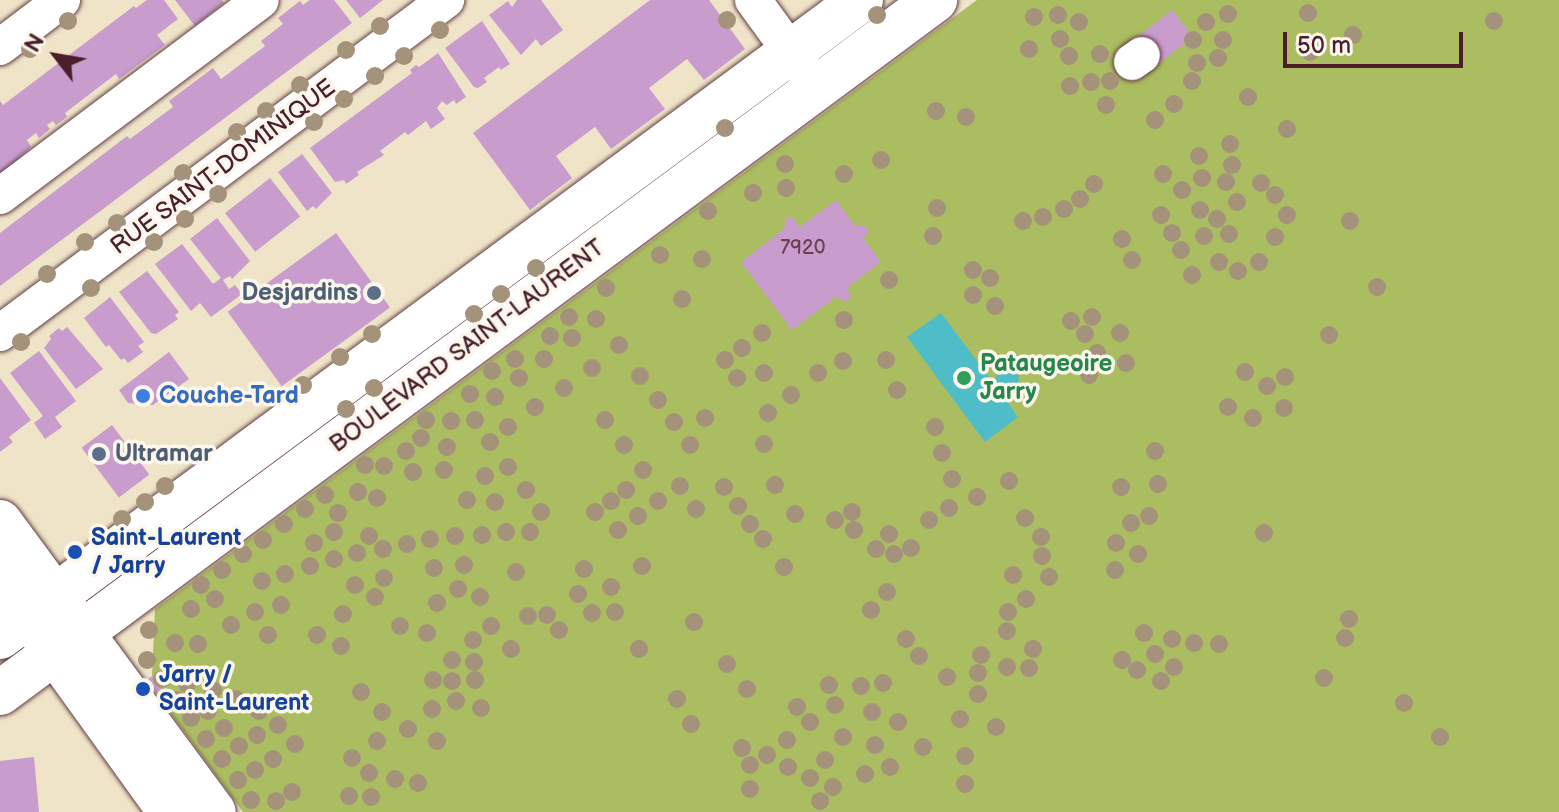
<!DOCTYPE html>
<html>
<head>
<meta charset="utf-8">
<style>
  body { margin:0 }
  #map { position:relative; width:1559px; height:812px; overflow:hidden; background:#efe4c8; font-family:"Balsamiq Sans",sans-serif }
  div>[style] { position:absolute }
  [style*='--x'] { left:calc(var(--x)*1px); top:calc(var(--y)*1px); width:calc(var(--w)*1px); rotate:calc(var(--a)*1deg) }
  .green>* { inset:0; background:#abbd61 }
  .water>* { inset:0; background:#4fbdc7 }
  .building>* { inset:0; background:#c89ccd; transform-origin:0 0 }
  .roads { filter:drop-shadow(0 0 2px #633d43) drop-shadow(0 0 2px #633d43) }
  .minor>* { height:36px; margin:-18px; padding:0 18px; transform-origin:18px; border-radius:18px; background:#fff }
  .major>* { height:44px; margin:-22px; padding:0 22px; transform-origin:22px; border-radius:22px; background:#fff }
  .trees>* { width:18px; height:18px; margin:-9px; border-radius:50%; background:#a4927a }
  .dots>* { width:22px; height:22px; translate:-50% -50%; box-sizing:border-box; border:4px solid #fbf7ec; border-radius:50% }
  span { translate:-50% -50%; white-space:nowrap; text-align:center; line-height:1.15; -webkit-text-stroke:7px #fbf7ec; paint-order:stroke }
  .number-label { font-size:20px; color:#6a3e54 }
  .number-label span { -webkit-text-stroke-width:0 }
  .street-label { font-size:24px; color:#4a1f2b }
  .service-label { font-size:24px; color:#4e5e75; font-weight:700 }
  .right { translate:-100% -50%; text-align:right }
  .left { translate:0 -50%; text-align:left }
  .leisure-label { font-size:24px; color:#27864d; font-weight:700 }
  .shop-label { font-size:24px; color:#366cbe; font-weight:700 }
  .transit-label { font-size:24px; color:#164399; font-weight:700 }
  .north { position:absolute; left:16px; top:16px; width:80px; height:80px; -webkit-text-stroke:6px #fbf7ec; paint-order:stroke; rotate:301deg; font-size:22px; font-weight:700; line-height:32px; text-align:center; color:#4a1f2b }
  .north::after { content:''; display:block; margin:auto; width:28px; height:36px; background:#4a1f2b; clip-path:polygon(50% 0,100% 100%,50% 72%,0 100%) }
  .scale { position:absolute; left:1283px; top:32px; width:180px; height:36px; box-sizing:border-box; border:4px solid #4a1f2b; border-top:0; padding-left:10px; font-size:24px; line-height:28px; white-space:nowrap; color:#4a1f2b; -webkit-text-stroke:6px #fbf7ec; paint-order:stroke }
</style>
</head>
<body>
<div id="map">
  <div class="green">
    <i style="clip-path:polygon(977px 0,1559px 0,1559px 812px,243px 812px,156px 693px,162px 689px,152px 676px,155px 609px)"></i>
  </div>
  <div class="water">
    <i style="clip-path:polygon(941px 313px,991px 380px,1007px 369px,1019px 376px,1018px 385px,1004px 397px,1018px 417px,985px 442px,907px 337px)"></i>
  </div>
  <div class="building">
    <i style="clip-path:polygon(147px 0,164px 0,178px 19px,157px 35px,165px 45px,119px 79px,116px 74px,65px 113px,67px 117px,56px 125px,53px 121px,47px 125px,50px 129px,39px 138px,36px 133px,27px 140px,31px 147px,0 176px,0 101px,3px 105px,134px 6px,136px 8px)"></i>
    <i style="clip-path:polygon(175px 0,222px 0,224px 3px,195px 26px)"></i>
    <i style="clip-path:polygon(310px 0,334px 0,352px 23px,0 286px,0 233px,127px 136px,130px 139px,173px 107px,169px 101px,213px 68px,221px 79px,265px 46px,261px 41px,283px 24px,278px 18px,300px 1px,303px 5px)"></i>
    <i style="clip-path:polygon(346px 0,383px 0,360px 18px)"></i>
    <i style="clip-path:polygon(517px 0,541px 0,563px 30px,541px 46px,536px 39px,521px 55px,489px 15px,508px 1px,512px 7px)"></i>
    <i style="clip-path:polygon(650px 0,709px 0,745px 49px,704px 80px,687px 59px,649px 88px,665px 109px,611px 149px,595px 127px,556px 156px,572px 178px,530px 210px,473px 133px)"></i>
    <i style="left:1172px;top:10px;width:34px;height:51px;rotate:52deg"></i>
    <i style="clip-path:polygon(482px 21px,510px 64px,501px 70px,499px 67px,484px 78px,487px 82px,478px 88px,474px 87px,445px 48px)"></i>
    <i style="clip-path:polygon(438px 53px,466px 97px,456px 104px,454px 100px,447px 105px,442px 101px,437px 108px,445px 119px,431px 129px,426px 121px,408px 135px,405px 132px,380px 151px,384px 155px,357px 172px,359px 175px,346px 184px,344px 180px,335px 182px,310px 148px,412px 73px,410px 70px,416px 65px,419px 67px)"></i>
    <i style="clip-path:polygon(302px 154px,332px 193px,316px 209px,313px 206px,307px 211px,278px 172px)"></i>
    <i style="left:270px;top:178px;width:49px;height:57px;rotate:52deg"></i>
    <i style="clip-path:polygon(836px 200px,855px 226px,866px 226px,868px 234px,863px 238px,881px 262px,847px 288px,851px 296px,847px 302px,836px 297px,792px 330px,741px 262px,784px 229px,786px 218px,792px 217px,800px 227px)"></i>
    <i style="clip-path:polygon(217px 218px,250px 261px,232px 279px,230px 276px,223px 280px,229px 289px,235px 285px,242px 294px,211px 317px,200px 303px,191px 311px,155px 264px,182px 244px,213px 284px,221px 278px,190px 239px)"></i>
    <i style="left:336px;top:233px;width:92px;height:134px;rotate:54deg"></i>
    <i style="clip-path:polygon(147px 271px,179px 312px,175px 315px,178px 319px,156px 334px,151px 333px,119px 292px)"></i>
    <i style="clip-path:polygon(110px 297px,144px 342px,138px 346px,143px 352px,128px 363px,124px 358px,121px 360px,109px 345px,106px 347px,84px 318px)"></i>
    <i style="clip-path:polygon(67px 327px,103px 369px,76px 389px,44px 348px,51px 339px,49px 336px,59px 328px,62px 331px)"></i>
    <i style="clip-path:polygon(39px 351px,76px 401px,55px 417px,62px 427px,45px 439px,34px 423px,43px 416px,10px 373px)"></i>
    <i style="clip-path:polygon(169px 352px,189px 379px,153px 405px,128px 403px,119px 390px)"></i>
    <i style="clip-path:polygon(0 378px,31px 420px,9px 437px,13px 442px,0 452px)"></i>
    <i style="left:112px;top:425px;width:62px;height:38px;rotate:53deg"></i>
    <i style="left:152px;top:676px;width:16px;height:7px;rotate:52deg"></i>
    <i style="clip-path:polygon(34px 757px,39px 812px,0 812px,0 761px)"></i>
  </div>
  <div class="roads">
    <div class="minor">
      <i style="--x:753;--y:0;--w:90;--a:54"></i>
      <i style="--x:0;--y:47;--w:78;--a:-37.2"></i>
      <i style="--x:1132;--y:62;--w:12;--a:-35"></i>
      <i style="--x:0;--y:196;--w:326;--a:-36.9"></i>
      <i style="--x:0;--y:333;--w:557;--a:-36.75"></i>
    </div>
    <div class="major">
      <i style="--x:0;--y:522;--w:360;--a:53.6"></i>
      <i style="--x:0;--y:576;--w:291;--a:54.2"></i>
      <i style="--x:0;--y:637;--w:1071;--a:-36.5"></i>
      <i style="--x:0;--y:693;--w:1164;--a:-36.54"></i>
    </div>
  </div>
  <div class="trees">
    <i style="left:1308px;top:13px"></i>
    <i style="left:1228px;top:14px"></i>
    <i style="left:877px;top:15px"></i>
    <i style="left:1058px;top:15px"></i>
    <i style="left:1034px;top:17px"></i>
    <i style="left:727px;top:20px"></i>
    <i style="left:68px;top:21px"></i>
    <i style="left:1494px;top:21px"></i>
    <i style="left:1079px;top:22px"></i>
    <i style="left:1206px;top:22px"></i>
    <i style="left:380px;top:26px"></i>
    <i style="left:440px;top:30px"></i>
    <i style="left:1353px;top:35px"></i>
    <i style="left:1060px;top:39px"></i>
    <i style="left:1193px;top:40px"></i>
    <i style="left:1223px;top:40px"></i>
    <i style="left:30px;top:49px"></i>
    <i style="left:1029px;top:49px"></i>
    <i style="left:346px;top:50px"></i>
    <i style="left:1310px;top:52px"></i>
    <i style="left:1100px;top:54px"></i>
    <i style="left:404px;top:56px"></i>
    <i style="left:1069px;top:56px"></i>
    <i style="left:1218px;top:58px"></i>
    <i style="left:1197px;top:63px"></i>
    <i style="left:375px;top:76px"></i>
    <i style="left:1110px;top:81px"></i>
    <i style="left:1192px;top:81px"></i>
    <i style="left:1091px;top:82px"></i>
    <i style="left:300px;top:85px"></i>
    <i style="left:1070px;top:86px"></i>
    <i style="left:1248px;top:97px"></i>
    <i style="left:344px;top:99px"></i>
    <i style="left:1174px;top:104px"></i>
    <i style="left:1106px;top:105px"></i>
    <i style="left:266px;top:111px"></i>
    <i style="left:936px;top:111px"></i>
    <i style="left:966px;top:117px"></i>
    <i style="left:1155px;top:120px"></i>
    <i style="left:314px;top:122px"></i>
    <i style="left:725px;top:128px"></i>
    <i style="left:1287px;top:129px"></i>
    <i style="left:237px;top:132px"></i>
    <i style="left:1230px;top:144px"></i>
    <i style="left:1199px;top:156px"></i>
    <i style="left:881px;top:160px"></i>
    <i style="left:785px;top:164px"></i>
    <i style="left:1232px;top:165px"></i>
    <i style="left:183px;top:173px"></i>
    <i style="left:844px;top:174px"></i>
    <i style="left:1163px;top:174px"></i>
    <i style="left:1202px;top:178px"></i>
    <i style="left:1226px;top:182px"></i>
    <i style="left:1261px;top:183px"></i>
    <i style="left:1094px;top:184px"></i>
    <i style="left:786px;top:188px"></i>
    <i style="left:1182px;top:190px"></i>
    <i style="left:753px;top:193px"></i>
    <i style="left:218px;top:194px"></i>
    <i style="left:1275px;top:195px"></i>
    <i style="left:1080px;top:199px"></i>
    <i style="left:1237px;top:202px"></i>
    <i style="left:937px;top:208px"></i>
    <i style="left:1064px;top:209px"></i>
    <i style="left:1200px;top:210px"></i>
    <i style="left:708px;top:211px"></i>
    <i style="left:1161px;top:215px"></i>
    <i style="left:1287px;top:215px"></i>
    <i style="left:1043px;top:217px"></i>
    <i style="left:185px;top:219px"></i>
    <i style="left:1217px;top:219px"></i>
    <i style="left:1023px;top:221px"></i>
    <i style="left:1350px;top:221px"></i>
    <i style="left:117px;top:223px"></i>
    <i style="left:1172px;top:233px"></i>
    <i style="left:1229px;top:234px"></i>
    <i style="left:933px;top:236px"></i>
    <i style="left:1204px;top:236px"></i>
    <i style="left:1275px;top:237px"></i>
    <i style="left:1122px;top:239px"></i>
    <i style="left:85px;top:242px"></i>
    <i style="left:154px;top:242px"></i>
    <i style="left:1181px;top:250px"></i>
    <i style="left:660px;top:255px"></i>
    <i style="left:702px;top:259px"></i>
    <i style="left:1132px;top:260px"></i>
    <i style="left:1219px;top:262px"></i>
    <i style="left:1259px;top:262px"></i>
    <i style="left:536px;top:268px"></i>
    <i style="left:973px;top:270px"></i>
    <i style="left:1238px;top:271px"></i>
    <i style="left:47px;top:274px"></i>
    <i style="left:1192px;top:275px"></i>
    <i style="left:990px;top:278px"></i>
    <i style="left:889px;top:280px"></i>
    <i style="left:1377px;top:287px"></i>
    <i style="left:91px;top:288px"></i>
    <i style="left:606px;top:288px"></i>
    <i style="left:501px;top:294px"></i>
    <i style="left:973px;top:295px"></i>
    <i style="left:682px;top:299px"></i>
    <i style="left:995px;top:306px"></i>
    <i style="left:474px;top:314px"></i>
    <i style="left:569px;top:317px"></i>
    <i style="left:1092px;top:317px"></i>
    <i style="left:596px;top:319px"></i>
    <i style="left:844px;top:320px"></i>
    <i style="left:1071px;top:321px"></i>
    <i style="left:762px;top:333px"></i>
    <i style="left:1120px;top:333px"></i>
    <i style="left:372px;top:334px"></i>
    <i style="left:1085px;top:334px"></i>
    <i style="left:1329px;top:335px"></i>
    <i style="left:550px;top:336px"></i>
    <i style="left:572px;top:338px"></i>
    <i style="left:21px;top:342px"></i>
    <i style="left:619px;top:345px"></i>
    <i style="left:742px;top:348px"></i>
    <i style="left:1097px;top:353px"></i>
    <i style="left:340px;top:357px"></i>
    <i style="left:515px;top:359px"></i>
    <i style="left:544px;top:359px"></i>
    <i style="left:725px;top:360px"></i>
    <i style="left:886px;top:360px"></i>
    <i style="left:843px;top:361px"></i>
    <i style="left:1126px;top:363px"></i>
    <i style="left:592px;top:368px"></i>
    <i style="left:492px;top:371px"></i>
    <i style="left:1245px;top:372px"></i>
    <i style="left:764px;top:373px"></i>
    <i style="left:818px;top:373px"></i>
    <i style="left:1089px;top:375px"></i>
    <i style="left:640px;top:376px"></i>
    <i style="left:1285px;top:377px"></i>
    <i style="left:519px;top:378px"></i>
    <i style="left:737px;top:378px"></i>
    <i style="left:303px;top:385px"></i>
    <i style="left:1267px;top:386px"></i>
    <i style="left:374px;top:388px"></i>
    <i style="left:564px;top:388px"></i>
    <i style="left:897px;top:390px"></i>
    <i style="left:470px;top:394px"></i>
    <i style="left:791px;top:395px"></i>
    <i style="left:495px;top:397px"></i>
    <i style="left:658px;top:400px"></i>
    <i style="left:535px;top:407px"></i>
    <i style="left:1228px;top:407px"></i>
    <i style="left:1284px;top:408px"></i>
    <i style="left:346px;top:409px"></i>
    <i style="left:768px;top:413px"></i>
    <i style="left:705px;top:418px"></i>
    <i style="left:1253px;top:418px"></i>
    <i style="left:426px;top:420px"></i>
    <i style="left:475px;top:420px"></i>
    <i style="left:605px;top:420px"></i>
    <i style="left:451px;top:421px"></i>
    <i style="left:674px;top:422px"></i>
    <i style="left:508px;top:427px"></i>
    <i style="left:935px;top:427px"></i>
    <i style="left:421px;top:438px"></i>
    <i style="left:490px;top:442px"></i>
    <i style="left:764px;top:444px"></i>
    <i style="left:624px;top:445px"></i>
    <i style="left:690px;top:445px"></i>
    <i style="left:447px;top:447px"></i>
    <i style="left:406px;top:451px"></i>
    <i style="left:1155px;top:451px"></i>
    <i style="left:942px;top:453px"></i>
    <i style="left:365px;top:465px"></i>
    <i style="left:384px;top:466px"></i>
    <i style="left:508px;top:467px"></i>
    <i style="left:444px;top:470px"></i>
    <i style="left:643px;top:470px"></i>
    <i style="left:413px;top:472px"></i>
    <i style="left:485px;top:476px"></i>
    <i style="left:952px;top:479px"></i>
    <i style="left:1009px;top:481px"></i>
    <i style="left:1158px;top:484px"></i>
    <i style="left:775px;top:485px"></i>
    <i style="left:165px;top:486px"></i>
    <i style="left:680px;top:486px"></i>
    <i style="left:724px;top:487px"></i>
    <i style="left:1121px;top:487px"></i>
    <i style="left:526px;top:490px"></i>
    <i style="left:626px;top:490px"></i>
    <i style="left:358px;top:492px"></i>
    <i style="left:325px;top:495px"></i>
    <i style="left:977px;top:497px"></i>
    <i style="left:377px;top:498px"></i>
    <i style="left:467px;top:500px"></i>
    <i style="left:611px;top:501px"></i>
    <i style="left:658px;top:501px"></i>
    <i style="left:145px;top:502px"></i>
    <i style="left:495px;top:502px"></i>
    <i style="left:738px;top:506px"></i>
    <i style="left:949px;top:508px"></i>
    <i style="left:305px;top:509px"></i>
    <i style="left:696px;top:509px"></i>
    <i style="left:541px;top:512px"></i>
    <i style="left:595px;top:512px"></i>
    <i style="left:852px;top:512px"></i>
    <i style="left:338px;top:513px"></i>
    <i style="left:795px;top:514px"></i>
    <i style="left:638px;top:516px"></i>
    <i style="left:1149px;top:516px"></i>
    <i style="left:1025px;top:518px"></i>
    <i style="left:122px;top:519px"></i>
    <i style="left:835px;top:520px"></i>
    <i style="left:929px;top:520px"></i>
    <i style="left:1131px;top:523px"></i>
    <i style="left:284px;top:524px"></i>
    <i style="left:750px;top:524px"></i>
    <i style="left:618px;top:530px"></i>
    <i style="left:854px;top:530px"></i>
    <i style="left:334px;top:532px"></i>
    <i style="left:506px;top:532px"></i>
    <i style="left:530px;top:532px"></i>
    <i style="left:1264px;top:533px"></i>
    <i style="left:889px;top:534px"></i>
    <i style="left:482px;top:535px"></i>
    <i style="left:369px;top:536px"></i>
    <i style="left:455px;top:536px"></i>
    <i style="left:1041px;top:537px"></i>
    <i style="left:430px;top:539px"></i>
    <i style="left:763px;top:539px"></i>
    <i style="left:263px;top:540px"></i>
    <i style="left:314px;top:543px"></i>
    <i style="left:1116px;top:543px"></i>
    <i style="left:407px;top:544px"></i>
    <i style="left:911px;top:548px"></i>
    <i style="left:383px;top:549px"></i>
    <i style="left:876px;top:549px"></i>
    <i style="left:357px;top:553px"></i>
    <i style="left:243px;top:554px"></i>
    <i style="left:894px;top:554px"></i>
    <i style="left:1138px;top:554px"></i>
    <i style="left:1042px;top:556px"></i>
    <i style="left:334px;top:559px"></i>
    <i style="left:464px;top:565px"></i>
    <i style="left:310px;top:566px"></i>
    <i style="left:642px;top:566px"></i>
    <i style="left:784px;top:567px"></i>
    <i style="left:434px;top:568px"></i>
    <i style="left:584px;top:569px"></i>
    <i style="left:222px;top:570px"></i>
    <i style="left:1115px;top:570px"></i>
    <i style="left:516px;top:572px"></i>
    <i style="left:285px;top:574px"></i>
    <i style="left:1013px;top:575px"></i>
    <i style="left:1049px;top:577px"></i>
    <i style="left:384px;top:578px"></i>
    <i style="left:262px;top:581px"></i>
    <i style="left:201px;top:585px"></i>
    <i style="left:355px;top:585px"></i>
    <i style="left:611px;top:587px"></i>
    <i style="left:458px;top:589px"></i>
    <i style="left:887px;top:592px"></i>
    <i style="left:578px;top:594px"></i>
    <i style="left:375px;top:597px"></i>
    <i style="left:480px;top:597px"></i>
    <i style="left:215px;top:599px"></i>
    <i style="left:1026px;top:599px"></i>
    <i style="left:437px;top:603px"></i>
    <i style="left:281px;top:605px"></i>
    <i style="left:191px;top:609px"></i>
    <i style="left:871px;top:610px"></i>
    <i style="left:255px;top:612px"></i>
    <i style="left:615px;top:612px"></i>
    <i style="left:1008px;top:612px"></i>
    <i style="left:592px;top:613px"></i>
    <i style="left:343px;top:614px"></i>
    <i style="left:547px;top:615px"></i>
    <i style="left:528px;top:616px"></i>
    <i style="left:1349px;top:619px"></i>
    <i style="left:694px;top:622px"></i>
    <i style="left:231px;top:625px"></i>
    <i style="left:400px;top:626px"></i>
    <i style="left:491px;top:626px"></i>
    <i style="left:149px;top:630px"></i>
    <i style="left:559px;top:630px"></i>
    <i style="left:1007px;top:631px"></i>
    <i style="left:427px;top:633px"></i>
    <i style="left:1144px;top:633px"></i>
    <i style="left:268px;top:635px"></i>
    <i style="left:317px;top:635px"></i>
    <i style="left:1345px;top:638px"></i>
    <i style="left:906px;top:639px"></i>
    <i style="left:1172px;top:639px"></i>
    <i style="left:473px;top:640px"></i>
    <i style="left:175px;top:643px"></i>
    <i style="left:1194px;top:643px"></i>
    <i style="left:198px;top:644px"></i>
    <i style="left:1219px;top:644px"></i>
    <i style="left:341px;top:646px"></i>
    <i style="left:511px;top:649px"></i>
    <i style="left:639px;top:649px"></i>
    <i style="left:1033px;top:649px"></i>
    <i style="left:1155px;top:654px"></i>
    <i style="left:981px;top:655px"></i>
    <i style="left:919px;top:656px"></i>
    <i style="left:147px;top:660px"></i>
    <i style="left:452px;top:660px"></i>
    <i style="left:1122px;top:660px"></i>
    <i style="left:474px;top:662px"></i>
    <i style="left:727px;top:664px"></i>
    <i style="left:1007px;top:667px"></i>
    <i style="left:1174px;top:667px"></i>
    <i style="left:1029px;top:668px"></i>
    <i style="left:1137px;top:670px"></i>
    <i style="left:978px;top:673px"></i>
    <i style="left:947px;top:677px"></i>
    <i style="left:1324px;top:678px"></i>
    <i style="left:162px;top:679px"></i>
    <i style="left:433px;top:680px"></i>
    <i style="left:475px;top:680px"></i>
    <i style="left:452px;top:681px"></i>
    <i style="left:1161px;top:681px"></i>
    <i style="left:883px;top:683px"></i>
    <i style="left:187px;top:684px"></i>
    <i style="left:829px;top:685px"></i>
    <i style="left:861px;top:686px"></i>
    <i style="left:747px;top:689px"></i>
    <i style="left:213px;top:690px"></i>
    <i style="left:361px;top:692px"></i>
    <i style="left:978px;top:694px"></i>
    <i style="left:236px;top:699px"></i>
    <i style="left:677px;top:699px"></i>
    <i style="left:177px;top:700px"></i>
    <i style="left:456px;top:701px"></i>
    <i style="left:1404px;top:703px"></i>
    <i style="left:835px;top:705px"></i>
    <i style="left:797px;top:707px"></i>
    <i style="left:481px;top:708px"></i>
    <i style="left:432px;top:709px"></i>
    <i style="left:208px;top:711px"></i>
    <i style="left:259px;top:711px"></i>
    <i style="left:382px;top:712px"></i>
    <i style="left:872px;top:712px"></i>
    <i style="left:191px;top:718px"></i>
    <i style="left:960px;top:719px"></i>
    <i style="left:810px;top:722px"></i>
    <i style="left:898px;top:722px"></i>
    <i style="left:691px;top:724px"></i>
    <i style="left:278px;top:725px"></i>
    <i style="left:996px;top:727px"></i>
    <i style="left:224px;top:728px"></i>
    <i style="left:408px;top:729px"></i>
    <i style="left:257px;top:735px"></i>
    <i style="left:843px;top:737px"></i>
    <i style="left:1440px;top:737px"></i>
    <i style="left:206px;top:739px"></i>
    <i style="left:787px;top:740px"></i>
    <i style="left:377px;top:741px"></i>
    <i style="left:437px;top:741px"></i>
    <i style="left:295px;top:744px"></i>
    <i style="left:875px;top:745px"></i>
    <i style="left:239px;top:746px"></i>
    <i style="left:923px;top:747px"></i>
    <i style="left:742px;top:748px"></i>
    <i style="left:767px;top:755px"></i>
    <i style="left:965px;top:756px"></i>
    <i style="left:352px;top:758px"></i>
    <i style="left:222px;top:759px"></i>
    <i style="left:273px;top:759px"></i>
    <i style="left:825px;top:760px"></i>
    <i style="left:750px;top:765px"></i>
    <i style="left:788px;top:767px"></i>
    <i style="left:890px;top:767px"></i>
    <i style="left:255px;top:770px"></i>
    <i style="left:369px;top:773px"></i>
    <i style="left:865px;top:774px"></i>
    <i style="left:810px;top:778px"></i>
    <i style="left:395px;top:779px"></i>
    <i style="left:238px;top:780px"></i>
    <i style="left:418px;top:783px"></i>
    <i style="left:965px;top:784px"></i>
    <i style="left:833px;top:787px"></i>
    <i style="left:750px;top:789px"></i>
    <i style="left:292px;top:792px"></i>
    <i style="left:349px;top:796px"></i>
    <i style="left:371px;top:797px"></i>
    <i style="left:251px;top:800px"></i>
    <i style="left:276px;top:801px"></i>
    <i style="left:820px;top:801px"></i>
  </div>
  <div class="dots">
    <i style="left:374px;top:293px;background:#5c6f8a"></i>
    <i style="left:964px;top:378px;background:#2e9e5b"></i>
    <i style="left:143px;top:396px;background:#3f7fe0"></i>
    <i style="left:99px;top:454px;background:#5c6f8a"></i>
    <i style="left:75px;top:552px;background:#1a4fb4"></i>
    <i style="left:143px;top:689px;background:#1a4fb4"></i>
  </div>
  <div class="number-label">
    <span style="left:803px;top:248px">7920</span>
  </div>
  <div class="street-label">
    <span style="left:223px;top:167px;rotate:-37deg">RUE SAINT-DOMINIQUE</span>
    <span style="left:467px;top:346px;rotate:-37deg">BOULEVARD SAINT-LAURENT</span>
  </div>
  <div class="service-label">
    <span class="right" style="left:358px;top:293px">Desjardins</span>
    <span class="left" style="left:115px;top:454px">Ultramar</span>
  </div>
  <div class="leisure-label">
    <span class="left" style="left:980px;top:378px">Pataugeoire<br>Jarry</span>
  </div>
  <div class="shop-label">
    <span class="left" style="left:159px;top:396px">Couche-Tard</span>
  </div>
  <div class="transit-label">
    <span class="left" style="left:91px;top:552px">Saint-Laurent<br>/ Jarry</span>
    <span class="left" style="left:159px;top:689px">Jarry /<br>Saint-Laurent</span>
  </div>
  <div class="north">N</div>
  <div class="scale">50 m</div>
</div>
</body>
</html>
